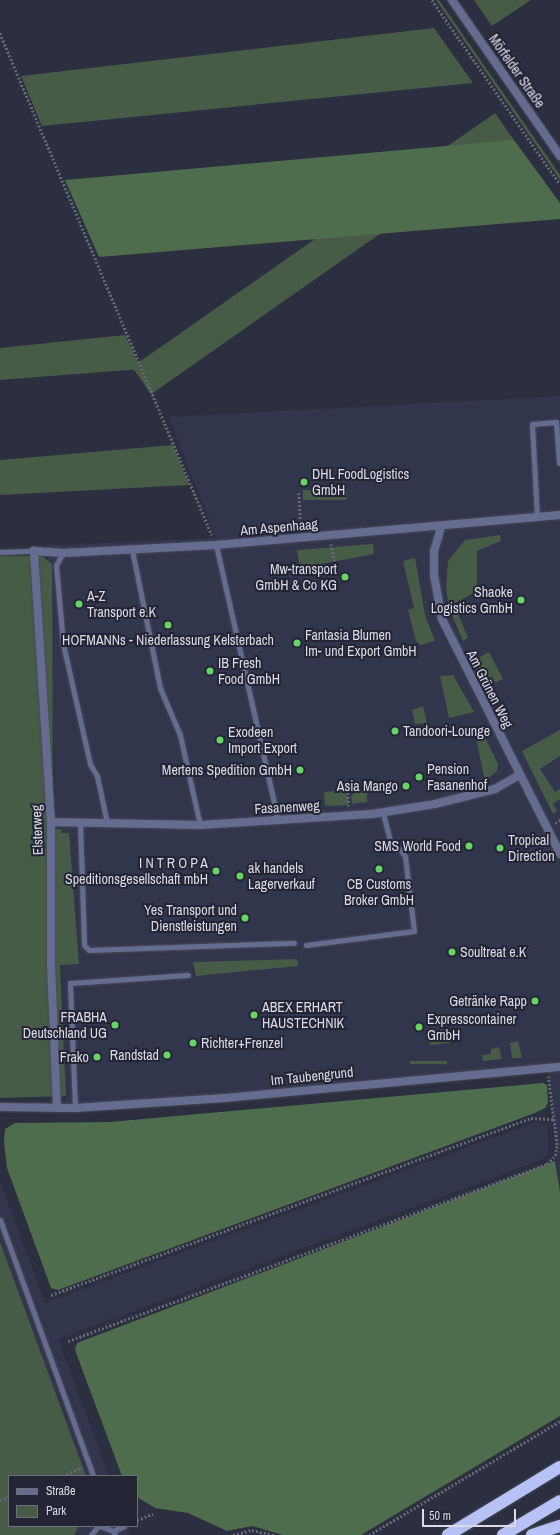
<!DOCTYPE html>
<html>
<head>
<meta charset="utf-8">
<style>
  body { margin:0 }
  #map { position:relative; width:560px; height:1535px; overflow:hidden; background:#2c2f3f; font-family:"Archivo Narrow",sans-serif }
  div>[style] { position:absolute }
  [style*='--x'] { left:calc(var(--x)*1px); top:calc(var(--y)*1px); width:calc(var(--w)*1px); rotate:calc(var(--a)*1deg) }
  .built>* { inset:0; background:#32364c }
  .green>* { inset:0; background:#475b46; transform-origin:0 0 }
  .forest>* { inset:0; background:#4e6d4c }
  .path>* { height:2.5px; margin-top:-1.25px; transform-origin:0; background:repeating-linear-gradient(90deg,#656876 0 2px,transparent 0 4px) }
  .roads { filter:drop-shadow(0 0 1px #484b5a) drop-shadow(0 0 1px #484b5a) }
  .service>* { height:5px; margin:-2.5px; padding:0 2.5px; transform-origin:2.5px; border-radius:2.5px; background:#666c8f }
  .minor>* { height:8px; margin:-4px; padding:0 4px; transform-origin:4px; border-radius:4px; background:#666c8f }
  .motorway>* { height:12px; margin:-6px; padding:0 6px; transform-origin:6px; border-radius:6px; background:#b7c1f5 }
  .dots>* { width:11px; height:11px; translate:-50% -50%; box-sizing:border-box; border:2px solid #232535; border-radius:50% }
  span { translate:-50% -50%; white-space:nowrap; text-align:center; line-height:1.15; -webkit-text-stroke:4px #232535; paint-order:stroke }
  .street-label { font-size:14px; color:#d9dbe6 }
  .poi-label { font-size:14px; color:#d9dbe6 }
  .left { translate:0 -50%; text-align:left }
  .right { translate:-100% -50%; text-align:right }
  .legend { position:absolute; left:8px; top:1475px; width:130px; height:52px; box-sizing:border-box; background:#232535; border:1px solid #6c6e7c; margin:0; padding:5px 7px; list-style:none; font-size:12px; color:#d9dbe6 }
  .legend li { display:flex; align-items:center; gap:8px; height:20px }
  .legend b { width:20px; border:1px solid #6c6e7c }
  .scale { position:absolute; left:422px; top:1509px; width:94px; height:18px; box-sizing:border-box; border:2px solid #d9dbe6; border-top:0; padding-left:5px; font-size:12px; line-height:14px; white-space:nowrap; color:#d9dbe6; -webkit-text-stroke:3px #232535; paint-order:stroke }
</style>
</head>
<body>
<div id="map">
  <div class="built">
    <i style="clip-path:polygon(560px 396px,560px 1192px,547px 1069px,66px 1108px,47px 545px,216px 538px,169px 417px)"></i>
    <i style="clip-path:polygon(534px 1123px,547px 1125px,548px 1154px,543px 1159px,58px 1339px,109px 1476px,9px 1476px,9px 1526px,127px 1526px,130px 1535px,0 1535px,0 1181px,45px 1303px)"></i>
  </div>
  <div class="green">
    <i style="clip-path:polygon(436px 0,439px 0,560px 175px,560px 180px)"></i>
    <i style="clip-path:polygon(474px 0,531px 0,492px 26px)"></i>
    <i style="clip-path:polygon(434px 28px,473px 83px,42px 126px,21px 76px)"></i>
    <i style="left:495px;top:113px;width:33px;height:443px;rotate:55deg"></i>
    <i style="clip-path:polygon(125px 335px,141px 369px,0 380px,0 348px)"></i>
    <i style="clip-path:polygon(173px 445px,189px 485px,0 495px,0 460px)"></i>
    <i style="left:347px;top:490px;width:10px;height:44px;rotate:90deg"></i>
    <i style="clip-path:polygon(500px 535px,501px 541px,477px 551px,477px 591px,454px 604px,468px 638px,463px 641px,450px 611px,446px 589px,448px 561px,465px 540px)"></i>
    <i style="clip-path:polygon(373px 544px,374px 554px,300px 568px,297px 550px)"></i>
    <i style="clip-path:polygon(0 556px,42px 556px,52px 564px,53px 829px,61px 829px,62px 833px,69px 833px,79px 964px,60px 965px,66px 1096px,0 1098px)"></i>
    <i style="clip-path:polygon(415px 558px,425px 615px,435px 641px,421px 645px,416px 641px,408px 610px,414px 608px,403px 561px)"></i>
    <i style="clip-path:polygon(489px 652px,503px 679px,493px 684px,484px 681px,473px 661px)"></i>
    <i style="clip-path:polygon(453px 675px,474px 712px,449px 718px,440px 676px)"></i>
    <i style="clip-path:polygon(423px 706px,427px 723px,415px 724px,412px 710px)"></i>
    <i style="clip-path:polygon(560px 730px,560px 756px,540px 769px,555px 792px,560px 789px,560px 799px,553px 804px,557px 811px,553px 814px,522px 751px)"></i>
    <i style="clip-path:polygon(485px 737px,498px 764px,497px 771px,485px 781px,476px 738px)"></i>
    <i style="clip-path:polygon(367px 789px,367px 802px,352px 804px,351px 796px,359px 790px)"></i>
    <i style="clip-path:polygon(343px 790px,348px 797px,348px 805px,325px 806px,324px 792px)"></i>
    <i style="clip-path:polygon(297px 959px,298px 966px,196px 976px,193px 962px)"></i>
    <i style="clip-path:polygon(440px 1029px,450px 1030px,450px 1043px,430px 1045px,429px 1040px,441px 1039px)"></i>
    <i style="clip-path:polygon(518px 1041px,522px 1058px,512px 1058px,510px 1043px)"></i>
    <i style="clip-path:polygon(499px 1047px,502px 1059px,483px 1061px,482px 1055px,491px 1054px,491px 1049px)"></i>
    <i style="left:447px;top:1061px;width:3px;height:37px;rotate:90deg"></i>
    <i style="clip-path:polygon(0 1242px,86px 1476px,9px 1476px,9px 1526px,79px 1526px,74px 1535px,0 1535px)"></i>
  </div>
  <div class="forest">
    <i style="clip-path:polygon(514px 140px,560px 203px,560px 219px,99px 257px,65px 180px)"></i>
    <i style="clip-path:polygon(543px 1083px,547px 1085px,548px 1103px,545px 1108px,535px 1113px,58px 1290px,51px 1288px,7px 1168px,4px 1142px,5px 1129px,15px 1123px,110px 1122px)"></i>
    <i style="clip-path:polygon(555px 1161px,560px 1192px,560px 1416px,361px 1535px,283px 1535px,252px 1526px,227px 1531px,188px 1513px,155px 1508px,137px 1497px,137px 1476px,122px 1476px,75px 1350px,77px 1343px)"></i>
  </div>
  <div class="path">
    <i style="--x:432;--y:0;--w:224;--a:55.2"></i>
    <i style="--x:0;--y:33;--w:545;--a:67.11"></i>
    <i style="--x:299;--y:493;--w:35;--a:87"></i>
    <i style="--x:331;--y:544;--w:17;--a:77"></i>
    <i style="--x:348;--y:793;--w:13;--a:86"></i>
    <i style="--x:555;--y:823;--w:6;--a:-31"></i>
    <i style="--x:51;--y:1295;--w:512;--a:-20.24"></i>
    <i style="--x:531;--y:1118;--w:22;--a:3"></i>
    <i style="--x:68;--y:1341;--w:511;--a:-20.28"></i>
    <i style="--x:547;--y:1164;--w:11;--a:-45"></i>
    <i style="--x:555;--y:1156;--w:11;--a:-80"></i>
    <i style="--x:557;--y:1145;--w:69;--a:-97.5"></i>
    <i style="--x:63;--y:1476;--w:21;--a:-25"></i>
    <i style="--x:0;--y:1500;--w:10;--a:-24"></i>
    <i style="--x:137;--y:1520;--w:17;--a:-21"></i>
    <i style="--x:233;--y:1535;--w:20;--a:-15"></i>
    <i style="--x:252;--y:1530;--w:23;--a:13"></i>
    <i style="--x:369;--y:1535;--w:222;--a:-30.8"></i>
  </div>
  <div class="roads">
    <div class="service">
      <i style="--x:537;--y:517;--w:93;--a:-93.1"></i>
      <i style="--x:532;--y:424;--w:24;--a:-5"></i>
      <i style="--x:556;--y:422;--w:41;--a:85.8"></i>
      <i style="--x:216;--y:545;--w:283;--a:77.3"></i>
      <i style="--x:132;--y:550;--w:141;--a:78.5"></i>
      <i style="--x:160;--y:688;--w:51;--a:66.9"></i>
      <i style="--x:180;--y:735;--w:92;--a:77.5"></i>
      <i style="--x:0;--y:552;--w:34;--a:-2"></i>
      <i style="--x:63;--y:553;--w:14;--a:120"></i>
      <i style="--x:56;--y:565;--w:79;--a:84.9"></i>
      <i style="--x:63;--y:644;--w:123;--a:77.3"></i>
      <i style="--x:90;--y:764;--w:14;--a:60"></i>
      <i style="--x:97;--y:776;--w:48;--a:78"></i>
      <i style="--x:80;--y:822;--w:123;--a:88.1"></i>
      <i style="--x:84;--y:945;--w:7;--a:45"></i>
      <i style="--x:89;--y:950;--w:205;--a:-2"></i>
      <i style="--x:306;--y:945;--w:109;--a:-7.4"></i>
      <i style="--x:414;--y:931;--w:75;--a:-96.9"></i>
      <i style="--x:405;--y:857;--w:8;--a:-120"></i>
      <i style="--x:401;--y:850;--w:14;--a:-141"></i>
      <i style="--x:390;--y:841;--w:29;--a:-104"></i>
      <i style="--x:75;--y:1108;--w:125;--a:-92.3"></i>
      <i style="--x:70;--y:983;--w:118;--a:-3.9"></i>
      <i style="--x:0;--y:1220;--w:272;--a:70"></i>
      <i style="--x:100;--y:1526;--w:14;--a:21"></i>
      <i style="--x:113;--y:1531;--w:4;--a:63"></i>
      <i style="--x:113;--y:1531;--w:12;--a:-24"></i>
      <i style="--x:91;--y:1535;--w:11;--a:-52"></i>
    </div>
    <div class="minor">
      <i style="--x:452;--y:0;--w:190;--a:55.3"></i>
      <i style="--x:441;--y:527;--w:25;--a:106"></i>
      <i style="--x:434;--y:551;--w:24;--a:90"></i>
      <i style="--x:434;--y:575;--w:45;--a:79.7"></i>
      <i style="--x:442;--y:619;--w:263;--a:63.3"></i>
      <i style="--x:51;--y:822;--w:149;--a:1.2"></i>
      <i style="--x:200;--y:825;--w:172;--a:-3.7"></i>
      <i style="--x:372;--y:814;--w:64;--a:-9"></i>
      <i style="--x:435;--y:804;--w:62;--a:-14"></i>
      <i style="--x:495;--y:789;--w:28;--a:-30"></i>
      <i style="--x:0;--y:1107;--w:75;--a:0.8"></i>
      <i style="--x:75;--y:1108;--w:150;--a:-3.8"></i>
      <i style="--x:225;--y:1098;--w:336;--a:-5.3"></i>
      <i style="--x:57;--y:1108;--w:142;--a:-92.4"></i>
      <i style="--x:51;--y:966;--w:144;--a:-90"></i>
      <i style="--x:51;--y:822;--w:272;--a:-93.6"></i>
      <i style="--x:34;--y:551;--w:29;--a:4"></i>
      <i style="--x:63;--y:553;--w:153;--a:-3"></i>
      <i style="--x:216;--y:545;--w:345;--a:-5"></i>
    </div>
    <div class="motorway">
      <i style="--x:448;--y:1535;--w:131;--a:-31.3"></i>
      <i style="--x:503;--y:1535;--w:66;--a:-30.8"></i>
      <i style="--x:532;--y:1535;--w:29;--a:-18"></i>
    </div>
  </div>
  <div class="dots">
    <i style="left:304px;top:482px;background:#68d465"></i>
    <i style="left:345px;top:577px;background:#68d465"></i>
    <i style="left:521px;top:600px;background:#68d465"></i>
    <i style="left:79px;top:604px;background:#68d465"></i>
    <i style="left:168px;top:625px;background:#68d465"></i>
    <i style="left:297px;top:643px;background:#68d465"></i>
    <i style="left:210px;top:671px;background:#68d465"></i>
    <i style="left:395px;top:731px;background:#68d465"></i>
    <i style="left:220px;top:740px;background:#68d465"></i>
    <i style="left:300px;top:770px;background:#68d465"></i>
    <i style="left:419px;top:777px;background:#68d465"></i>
    <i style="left:406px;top:786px;background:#68d465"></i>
    <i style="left:469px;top:846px;background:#68d465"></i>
    <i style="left:500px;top:848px;background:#68d465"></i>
    <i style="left:379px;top:869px;background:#68d465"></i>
    <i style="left:216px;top:871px;background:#68d465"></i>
    <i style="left:240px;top:876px;background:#68d465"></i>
    <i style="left:245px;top:918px;background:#68d465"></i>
    <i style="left:452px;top:952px;background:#68d465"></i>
    <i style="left:535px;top:1001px;background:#68d465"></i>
    <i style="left:254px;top:1015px;background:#68d465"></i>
    <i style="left:115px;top:1025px;background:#68d465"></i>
    <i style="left:419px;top:1027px;background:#68d465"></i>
    <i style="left:193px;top:1043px;background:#68d465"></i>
    <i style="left:167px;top:1055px;background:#68d465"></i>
    <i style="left:97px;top:1057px;background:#68d465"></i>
  </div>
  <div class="street-label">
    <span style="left:517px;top:71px;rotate:55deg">Mörfelder Straße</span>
    <span style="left:279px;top:527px;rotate:-5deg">Am Aspenhaag</span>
    <span style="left:490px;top:689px;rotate:63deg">Am Grünen Weg</span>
    <span style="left:287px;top:807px;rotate:-3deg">Fasanenweg</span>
    <span style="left:37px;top:830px;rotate:-92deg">Elsterweg</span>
    <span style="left:312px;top:1076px;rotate:-6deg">Im Taubengrund</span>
  </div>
  <div class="poi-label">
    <span class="left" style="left:312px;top:482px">DHL FoodLogistics<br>GmbH</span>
    <span class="right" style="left:337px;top:577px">Mw-transport<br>GmbH &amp; Co KG</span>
    <span class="right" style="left:513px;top:600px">Shaoke<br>Logistics GmbH</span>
    <span class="left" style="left:87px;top:604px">A-Z<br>Transport e.K</span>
    <span class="left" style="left:305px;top:643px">Fantasia Blumen<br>Im- und Export GmbH</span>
    <span style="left:168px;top:640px">HOFMANNs - Niederlassung Kelsterbach</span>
    <span class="left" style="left:218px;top:671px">IB Fresh<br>Food GmbH</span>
    <span class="left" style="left:403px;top:731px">Tandoori-Lounge</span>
    <span class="left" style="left:228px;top:740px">Exodeen<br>Import Export</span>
    <span class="left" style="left:427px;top:777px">Pension<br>Fasanenhof</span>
    <span class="right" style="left:292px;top:770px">Mertens Spedition GmbH</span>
    <span class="right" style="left:398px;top:786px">Asia Mango</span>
    <span class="left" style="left:508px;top:848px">Tropical<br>Direction</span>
    <span class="right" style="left:461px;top:846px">SMS World Food</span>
    <span class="right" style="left:208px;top:871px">I N T R O P A<br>Speditionsgesellschaft mbH</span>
    <span class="left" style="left:248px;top:876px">ak handels<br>Lagerverkauf</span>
    <span style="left:379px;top:892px">CB Customs<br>Broker GmbH</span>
    <span class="right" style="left:237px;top:918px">Yes Transport und<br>Dienstleistungen</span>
    <span class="left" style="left:460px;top:952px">Soultreat e.K</span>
    <span class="right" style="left:527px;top:1001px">Getränke Rapp</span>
    <span class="left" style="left:262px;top:1015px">ABEX ERHART<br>HAUSTECHNIK</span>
    <span class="right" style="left:107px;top:1025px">FRABHA<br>Deutschland UG</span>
    <span class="left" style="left:427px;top:1027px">Expresscontainer<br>GmbH</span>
    <span class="left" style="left:201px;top:1043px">Richter+Frenzel</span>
    <span class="right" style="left:159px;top:1055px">Randstad</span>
    <span class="right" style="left:89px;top:1057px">Frako</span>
  </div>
  <ul class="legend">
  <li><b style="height:5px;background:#666c8f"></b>Straße</li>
  <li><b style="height:11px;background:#475b46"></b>Park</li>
  </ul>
  <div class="scale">50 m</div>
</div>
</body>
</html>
